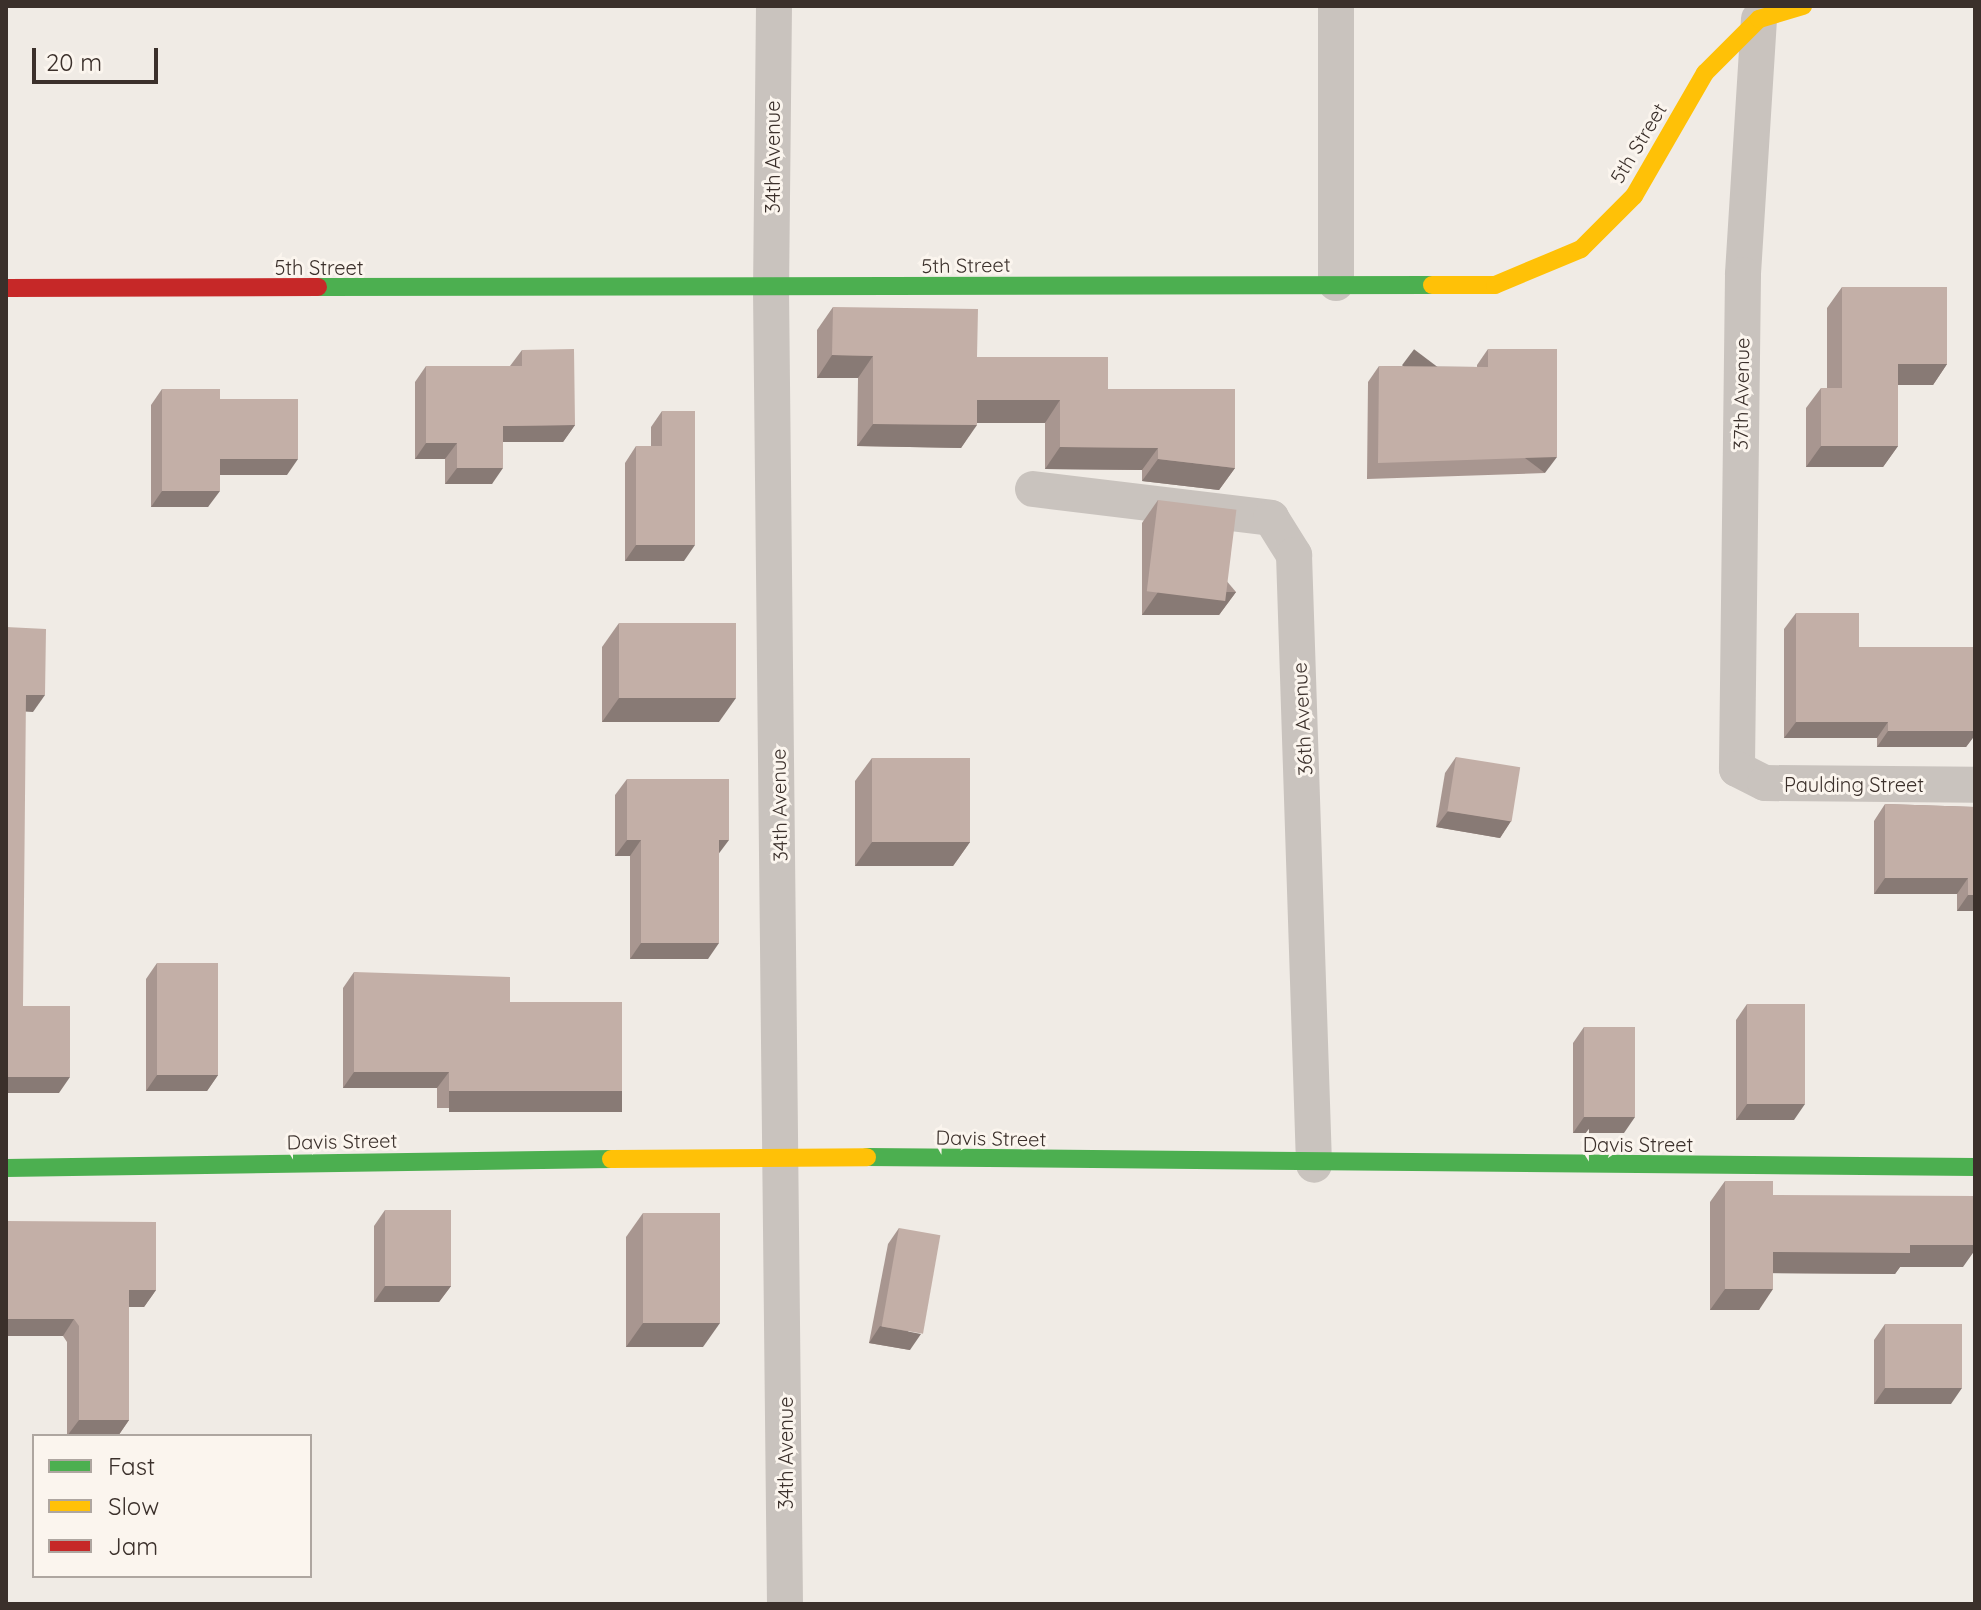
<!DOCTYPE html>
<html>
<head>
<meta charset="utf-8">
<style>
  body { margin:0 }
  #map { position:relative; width:1981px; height:1610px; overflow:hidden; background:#f0ebe5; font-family:Quicksand,sans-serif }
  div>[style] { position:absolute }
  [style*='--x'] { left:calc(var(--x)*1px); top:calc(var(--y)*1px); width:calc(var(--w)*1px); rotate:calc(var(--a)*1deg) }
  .street>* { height:36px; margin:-18px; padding:0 18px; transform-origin:18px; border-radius:18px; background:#c9c3be }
  .fast>* { height:18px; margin:-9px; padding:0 9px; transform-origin:9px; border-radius:9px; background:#4caf50 }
  .slow>* { height:18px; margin:-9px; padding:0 9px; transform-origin:9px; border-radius:9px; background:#ffc107 }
  .jam>* { height:18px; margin:-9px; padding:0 9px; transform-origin:9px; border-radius:9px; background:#c62828 }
  .wall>* { inset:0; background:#a89690 }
  .shaded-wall>* { inset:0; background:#887a75; transform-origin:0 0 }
  .building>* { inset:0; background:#c3afa7; transform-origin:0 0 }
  span { translate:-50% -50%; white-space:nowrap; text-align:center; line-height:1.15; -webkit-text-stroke:6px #fbf5ee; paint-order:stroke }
  .street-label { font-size:20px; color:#3b302b }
  .frame { position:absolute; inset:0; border:8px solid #3b302b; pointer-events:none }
  .legend { position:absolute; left:32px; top:1434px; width:280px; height:144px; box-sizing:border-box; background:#fbf5ee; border:2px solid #aea6a0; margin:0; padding:10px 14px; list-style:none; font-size:24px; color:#3b302b }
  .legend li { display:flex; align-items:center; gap:16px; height:40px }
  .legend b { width:40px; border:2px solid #aea6a0 }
  .scale { position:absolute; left:32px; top:48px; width:126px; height:36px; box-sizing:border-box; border:4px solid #3b302b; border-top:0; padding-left:10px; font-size:24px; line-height:28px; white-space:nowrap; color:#3b302b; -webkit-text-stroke:6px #fbf5ee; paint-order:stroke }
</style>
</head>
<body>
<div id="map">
  <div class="street">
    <i style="--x:774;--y:6;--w:284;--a:90.6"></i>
    <i style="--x:771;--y:290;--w:1314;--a:89.39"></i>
    <i style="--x:1336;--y:6;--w:277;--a:90"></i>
    <i style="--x:1759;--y:19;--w:256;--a:93.6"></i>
    <i style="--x:1743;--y:275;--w:494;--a:90.7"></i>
    <i style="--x:1737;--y:769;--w:31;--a:27"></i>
    <i style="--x:1765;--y:783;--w:210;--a:0.5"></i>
    <i style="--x:1033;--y:489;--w:240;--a:6.9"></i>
    <i style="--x:1271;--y:518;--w:44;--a:58.1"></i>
    <i style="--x:1294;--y:555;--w:610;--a:88.12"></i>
  </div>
  <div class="fast">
    <i style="--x:318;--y:287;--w:1114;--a:-0.1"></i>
    <i style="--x:867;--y:1157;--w:1108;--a:0.52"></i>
    <i style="--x:6;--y:1168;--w:605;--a:-0.85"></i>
  </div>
  <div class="slow">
    <i style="--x:1432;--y:285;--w:63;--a:0"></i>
    <i style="--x:1495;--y:285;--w:93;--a:-22.7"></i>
    <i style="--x:1581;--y:249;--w:75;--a:-45"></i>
    <i style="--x:1634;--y:196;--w:142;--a:-60"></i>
    <i style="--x:1705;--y:73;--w:76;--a:-45"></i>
    <i style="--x:1759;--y:19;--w:46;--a:-16.5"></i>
    <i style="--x:611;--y:1159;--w:256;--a:-0.4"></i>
  </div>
  <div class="jam">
    <i style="--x:6;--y:288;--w:312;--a:-0.2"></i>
  </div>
  <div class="wall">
    <i style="clip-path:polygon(1842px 287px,1947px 364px,1933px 385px,1898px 385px,1898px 446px,1883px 467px,1806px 467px,1806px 408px,1821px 388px,1827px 388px,1827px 308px)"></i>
    <i style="clip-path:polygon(833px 307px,977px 357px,1108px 389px,1235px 468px,1219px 490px,1142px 481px,1142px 470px,1045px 469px,1045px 423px,977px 423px,961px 448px,857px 446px,858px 378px,817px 378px,817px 330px)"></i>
    <i style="clip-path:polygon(1488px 349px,1545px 473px,1367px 479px,1368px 382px,1379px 366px,1477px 367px,1477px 365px)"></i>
    <i style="clip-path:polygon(522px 350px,575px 425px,563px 442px,503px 442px,492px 484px,445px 484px,445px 459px,415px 459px,415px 382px,426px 366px,510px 366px)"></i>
    <i style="clip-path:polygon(162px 389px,220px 399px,287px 475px,220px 475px,208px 507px,151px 507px,151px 405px)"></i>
    <i style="clip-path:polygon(662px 411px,684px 561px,625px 561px,625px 463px,636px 446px,651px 446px,651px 427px)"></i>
    <i style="clip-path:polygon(1158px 500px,1236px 592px,1219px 615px,1142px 615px,1142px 523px)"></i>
    <i style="clip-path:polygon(1796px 613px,1859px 647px,1975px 647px,1975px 735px,1966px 747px,1877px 747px,1877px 738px,1784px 738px,1784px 629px)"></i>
    <i style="clip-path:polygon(619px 623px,719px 722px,602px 722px,602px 647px)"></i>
    <i style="clip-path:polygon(1456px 757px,1511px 821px,1500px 838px,1436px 827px,1445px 773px)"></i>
    <i style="clip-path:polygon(872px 758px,970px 842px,953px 866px,855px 866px,855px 781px)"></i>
    <i style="clip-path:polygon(627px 779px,719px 853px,708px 959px,630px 959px,630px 856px,615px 856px,615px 795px)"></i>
    <i style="clip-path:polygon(1885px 804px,1975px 807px,1975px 911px,1957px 911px,1957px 894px,1874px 894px,1874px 821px)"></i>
    <i style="clip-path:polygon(157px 963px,218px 1075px,207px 1091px,146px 1091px,146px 979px)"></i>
    <i style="clip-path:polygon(354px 972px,510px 1002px,611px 1108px,437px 1108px,437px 1088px,343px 1088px,343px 988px)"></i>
    <i style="clip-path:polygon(1747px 1004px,1794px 1120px,1736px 1120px,1736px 1020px)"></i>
    <i style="clip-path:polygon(1584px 1027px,1624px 1133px,1573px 1133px,1573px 1043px)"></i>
    <i style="clip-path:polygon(1725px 1181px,1773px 1195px,1963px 1267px,1900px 1267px,1895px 1274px,1773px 1273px,1759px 1310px,1710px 1310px,1710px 1202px)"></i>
    <i style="clip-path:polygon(385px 1210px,451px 1286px,439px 1302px,374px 1302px,374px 1226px)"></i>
    <i style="clip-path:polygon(643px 1213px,703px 1347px,626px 1347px,626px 1237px)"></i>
    <i style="clip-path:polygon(899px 1228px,910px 1350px,869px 1343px,888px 1244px)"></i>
    <i style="clip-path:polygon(156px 1290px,144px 1307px,129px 1307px,129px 1420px,118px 1436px,67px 1436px,67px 1342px,63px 1336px,6px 1336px)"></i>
    <i style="clip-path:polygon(1885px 1324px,1951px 1404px,1874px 1404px,1874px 1340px)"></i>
  </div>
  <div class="shaded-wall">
    <i style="clip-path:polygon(832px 355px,873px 356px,858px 378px,817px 378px)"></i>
    <i style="clip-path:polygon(1898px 364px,1947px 364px,1933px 385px,1883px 385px)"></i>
    <i style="clip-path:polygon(977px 400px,1060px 400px,1045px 423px,961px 423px)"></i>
    <i style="clip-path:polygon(873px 424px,977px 425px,961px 448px,857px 446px)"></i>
    <i style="clip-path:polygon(575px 425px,563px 442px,492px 442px,503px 426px)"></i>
    <i style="clip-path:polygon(426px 443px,457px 443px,445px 459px,415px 459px)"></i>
    <i style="clip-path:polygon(1821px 446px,1898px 446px,1883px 467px,1806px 467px)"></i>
    <i style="clip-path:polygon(1060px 447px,1158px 448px,1142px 470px,1045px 469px)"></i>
    <i style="left:1557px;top:457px;width:20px;height:179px;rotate:127deg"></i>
    <i style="clip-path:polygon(220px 459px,298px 459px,287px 475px,208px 475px)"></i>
    <i style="clip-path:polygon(1158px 459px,1235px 468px,1219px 490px,1142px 481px)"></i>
    <i style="clip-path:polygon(457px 468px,503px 468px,492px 484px,445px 484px)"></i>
    <i style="clip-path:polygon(162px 491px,220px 491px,208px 507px,151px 507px)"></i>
    <i style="clip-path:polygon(636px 545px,695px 545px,684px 561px,625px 561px)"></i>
    <i style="clip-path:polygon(1158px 592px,1236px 592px,1219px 615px,1142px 615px)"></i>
    <i style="clip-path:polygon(26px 695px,45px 695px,33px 712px,15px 711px)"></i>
    <i style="clip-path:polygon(619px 698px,736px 698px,719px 722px,602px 722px)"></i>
    <i style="clip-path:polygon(1796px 722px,1888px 722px,1877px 738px,1784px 738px)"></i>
    <i style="clip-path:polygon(1888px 731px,1975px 731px,1975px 735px,1966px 747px,1877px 747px)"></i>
    <i style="clip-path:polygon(1448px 811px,1511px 821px,1500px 838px,1436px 827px)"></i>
    <i style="clip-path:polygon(627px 840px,641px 840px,630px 856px,615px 856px)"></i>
    <i style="clip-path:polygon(719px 840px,729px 840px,717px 856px)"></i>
    <i style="clip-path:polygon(872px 842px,970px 842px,953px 866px,855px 866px)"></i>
    <i style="clip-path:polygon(1885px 878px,1968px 878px,1957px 894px,1874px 894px)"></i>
    <i style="clip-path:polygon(1968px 895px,1975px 895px,1975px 911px,1957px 911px)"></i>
    <i style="clip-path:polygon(641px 943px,719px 943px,708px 959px,630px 959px)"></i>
    <i style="clip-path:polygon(354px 1072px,449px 1072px,437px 1088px,343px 1088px)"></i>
    <i style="clip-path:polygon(157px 1075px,218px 1075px,207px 1091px,146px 1091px)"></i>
    <i style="clip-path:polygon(6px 1077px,70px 1077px,59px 1093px,6px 1093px)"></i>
    <i style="left:449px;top:1091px;width:173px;height:21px"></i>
    <i style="clip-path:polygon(1747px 1104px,1805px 1104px,1794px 1120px,1736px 1120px)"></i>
    <i style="clip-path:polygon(1584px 1117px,1635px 1117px,1624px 1133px,1573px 1133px)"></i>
    <i style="clip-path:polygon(1910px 1245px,1975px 1245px,1975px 1250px,1963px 1267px,1900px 1267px,1895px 1274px,1759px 1273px,1773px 1252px)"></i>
    <i style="clip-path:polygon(385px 1286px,451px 1286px,439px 1302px,374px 1302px)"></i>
    <i style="clip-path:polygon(1725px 1289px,1773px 1289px,1759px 1310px,1710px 1310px)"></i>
    <i style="clip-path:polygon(129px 1290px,156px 1290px,144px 1307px,117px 1307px)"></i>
    <i style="clip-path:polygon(6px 1319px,74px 1319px,63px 1336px,6px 1336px)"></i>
    <i style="clip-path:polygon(643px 1323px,720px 1323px,703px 1347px,626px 1347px)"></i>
    <i style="clip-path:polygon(880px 1326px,921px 1334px,910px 1350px,869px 1343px)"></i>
    <i style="clip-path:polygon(1885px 1388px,1962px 1388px,1951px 1404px,1874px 1404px)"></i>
    <i style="clip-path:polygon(79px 1420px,129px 1420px,118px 1436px,67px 1436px)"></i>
  </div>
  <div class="building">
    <i style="clip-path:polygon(1842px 287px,1947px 287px,1947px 364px,1898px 364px,1898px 446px,1821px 446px,1821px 388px,1842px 388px)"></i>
    <i style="clip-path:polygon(833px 307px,978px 309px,977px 357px,1108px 357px,1108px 389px,1235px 389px,1235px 468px,1158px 459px,1158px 448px,1060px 447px,1060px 400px,977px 400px,977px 425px,873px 424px,873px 356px,832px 355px)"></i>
    <i style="clip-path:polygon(574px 349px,575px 425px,503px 426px,503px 468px,457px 468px,457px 443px,426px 443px,426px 366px,522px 366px,522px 350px)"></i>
    <i style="clip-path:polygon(1488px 349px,1557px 349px,1557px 457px,1378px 463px,1379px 366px,1488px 367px)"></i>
    <i style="clip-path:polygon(162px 389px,220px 389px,220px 399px,298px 399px,298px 459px,220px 459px,220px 491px,162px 491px)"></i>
    <i style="clip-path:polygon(662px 411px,695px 411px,695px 545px,636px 545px,636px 446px,662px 446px)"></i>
    <i style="left:1158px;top:500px;width:79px;height:92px;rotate:7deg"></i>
    <i style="clip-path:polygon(1796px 613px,1859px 613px,1859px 647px,1975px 647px,1975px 731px,1888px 731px,1888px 722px,1796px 722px)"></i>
    <i style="left:619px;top:623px;width:117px;height:75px"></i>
    <i style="clip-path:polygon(6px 627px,46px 629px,45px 695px,26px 695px,23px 1006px,70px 1006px,70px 1077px,6px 1077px)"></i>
    <i style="left:1456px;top:757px;width:65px;height:55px;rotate:9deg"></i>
    <i style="left:872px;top:758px;width:98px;height:84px"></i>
    <i style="clip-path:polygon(627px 779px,729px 779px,729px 840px,719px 840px,719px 943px,641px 943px,641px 840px,627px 840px)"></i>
    <i style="clip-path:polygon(1885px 804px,1975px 807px,1975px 895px,1968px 895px,1968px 878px,1885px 878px)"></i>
    <i style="left:157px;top:963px;width:61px;height:112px"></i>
    <i style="clip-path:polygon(354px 972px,510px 977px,510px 1002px,622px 1002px,622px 1091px,449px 1091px,449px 1072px,354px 1072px)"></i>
    <i style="left:1747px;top:1004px;width:58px;height:100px"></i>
    <i style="left:1584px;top:1027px;width:51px;height:90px"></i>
    <i style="clip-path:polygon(1725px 1181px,1773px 1181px,1773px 1195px,1975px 1196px,1975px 1245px,1910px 1245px,1910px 1253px,1773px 1252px,1773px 1289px,1725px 1289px)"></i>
    <i style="left:385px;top:1210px;width:66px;height:76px"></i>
    <i style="left:643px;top:1213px;width:77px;height:110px"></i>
    <i style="clip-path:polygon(6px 1221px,156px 1222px,156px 1290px,129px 1290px,129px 1420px,79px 1420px,79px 1326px,74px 1319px,6px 1319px)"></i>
    <i style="left:899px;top:1228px;width:42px;height:100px;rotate:10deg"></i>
    <i style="left:1885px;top:1324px;width:77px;height:64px"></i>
  </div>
  <div class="street-label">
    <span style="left:1638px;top:143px;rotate:-59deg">5th Street</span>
    <span style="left:772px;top:157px;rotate:-90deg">34th Avenue</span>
    <span style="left:966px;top:265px;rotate:-1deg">5th Street</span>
    <span style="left:319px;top:267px">5th Street</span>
    <span style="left:1741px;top:394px;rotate:-89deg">37th Avenue</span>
    <span style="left:1302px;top:719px;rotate:-93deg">36th Avenue</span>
    <span style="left:1854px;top:784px">Paulding Street</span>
    <span style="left:779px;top:805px;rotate:-91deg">34th Avenue</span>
    <span style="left:991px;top:1138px;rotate:1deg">Davis Street</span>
    <span style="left:342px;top:1141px;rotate:-1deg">Davis Street</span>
    <span style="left:1638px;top:1144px">Davis Street</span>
    <span style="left:785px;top:1453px;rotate:-90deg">34th Avenue</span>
  </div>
  <div class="frame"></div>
  <ul class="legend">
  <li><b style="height:10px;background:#4caf50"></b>Fast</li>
  <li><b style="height:10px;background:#ffc107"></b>Slow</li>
  <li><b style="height:10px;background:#c62828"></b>Jam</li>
  </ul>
  <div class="scale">20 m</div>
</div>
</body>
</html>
